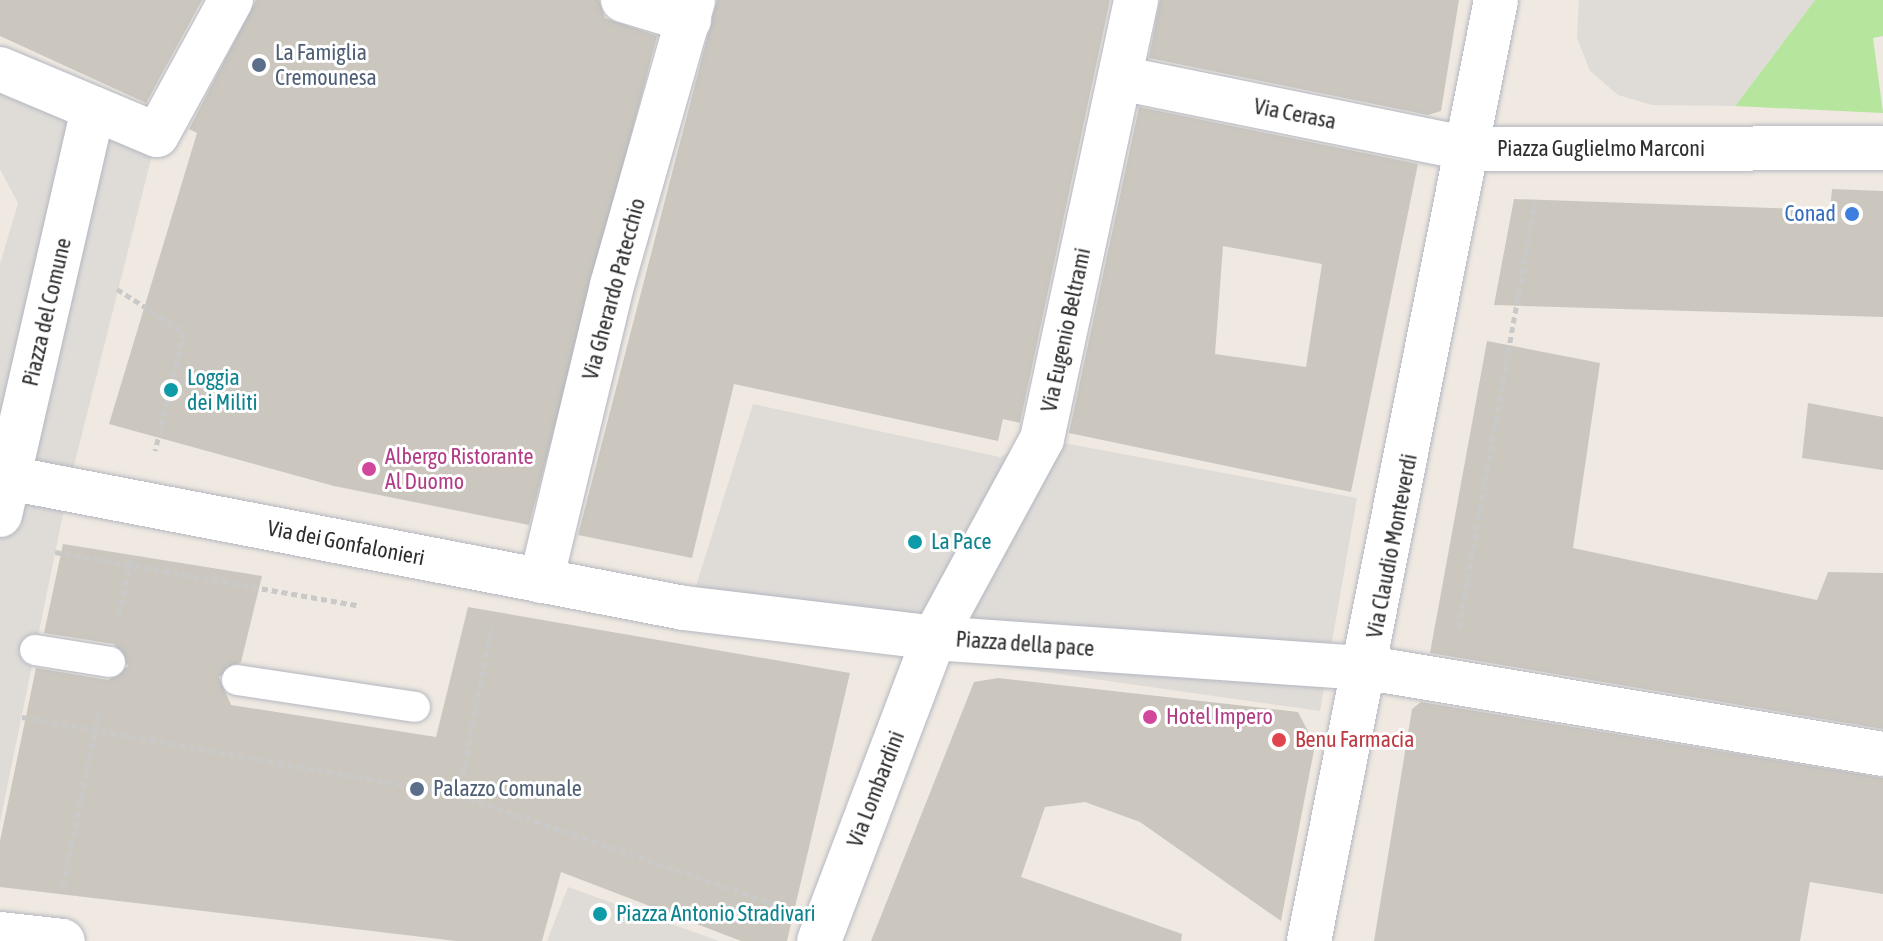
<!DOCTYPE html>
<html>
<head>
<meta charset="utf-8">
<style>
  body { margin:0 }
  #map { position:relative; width:1883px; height:941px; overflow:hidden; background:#efe9e1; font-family:"Asap Condensed",sans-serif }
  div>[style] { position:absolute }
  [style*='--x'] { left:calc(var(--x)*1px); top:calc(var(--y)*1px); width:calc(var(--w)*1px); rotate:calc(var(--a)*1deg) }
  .green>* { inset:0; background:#b6e59e }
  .plaza>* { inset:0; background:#dfdcd8 }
  .building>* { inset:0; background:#cbc7bf }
  .path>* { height:5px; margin-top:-2.5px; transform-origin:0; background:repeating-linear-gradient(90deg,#c9c9c9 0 6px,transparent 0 10px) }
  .roads { filter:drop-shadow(0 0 2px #b4b7c1) drop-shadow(0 0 2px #b4b7c1) }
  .lane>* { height:30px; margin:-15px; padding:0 15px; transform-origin:15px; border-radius:15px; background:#fff }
  .street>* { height:44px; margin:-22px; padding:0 22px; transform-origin:22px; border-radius:22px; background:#fff }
  .dots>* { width:22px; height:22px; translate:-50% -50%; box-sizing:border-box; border:4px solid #fff; border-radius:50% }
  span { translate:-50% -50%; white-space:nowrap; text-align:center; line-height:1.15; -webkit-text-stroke:6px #fff; paint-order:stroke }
  .service-label { font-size:22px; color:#4e5e75 }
  .left { translate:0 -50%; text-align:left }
  .street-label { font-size:22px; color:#2e2e2e }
  .shop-label { font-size:22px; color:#366cbe }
  .right { translate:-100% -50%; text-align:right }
  .culture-label { font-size:22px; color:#0d838f }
  .hotel-label { font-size:22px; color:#b23c85 }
  .health-label { font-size:22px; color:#be3a42 }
</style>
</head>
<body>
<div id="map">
  <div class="green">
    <i style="clip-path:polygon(1815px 0,1883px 0,1883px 36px,1873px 38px,1883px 113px,1735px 106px)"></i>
  </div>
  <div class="plaza">
    <i style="clip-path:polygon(1579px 0,1815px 0,1735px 106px,1652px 105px,1618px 95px,1590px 71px,1577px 38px)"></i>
    <i style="clip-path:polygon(0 69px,157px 135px,68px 490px,0 822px,0 264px,18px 203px,0 169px)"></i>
    <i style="clip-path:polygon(753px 404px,1000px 457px,1042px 439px,1357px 498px,1320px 711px,685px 621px)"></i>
    <i style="clip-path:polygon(568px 887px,719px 941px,547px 941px)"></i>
  </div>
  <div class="building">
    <i style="clip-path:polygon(0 0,202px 0,146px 103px,0 36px)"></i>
    <i style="clip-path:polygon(256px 0,599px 0,605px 18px,657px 36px,529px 525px,334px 486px,109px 424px,197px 133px,189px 129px)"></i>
    <i style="clip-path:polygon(717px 0,1110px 0,1020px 423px,1003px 419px,998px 441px,734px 384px,692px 558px,578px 535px)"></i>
    <i style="clip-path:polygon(1160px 0,1459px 0,1441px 111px,1428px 115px,1149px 58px)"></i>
    <i style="clip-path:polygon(evenodd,1139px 107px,1418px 164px,1351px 492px,1069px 433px,1139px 107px,1223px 246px,1322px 264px,1306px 367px,1215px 354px,1223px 246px)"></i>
    <i style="clip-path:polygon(1832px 189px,1883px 191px,1883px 317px,1494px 305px,1514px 199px,1830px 210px)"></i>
    <i style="clip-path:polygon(1487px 341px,1600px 363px,1573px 548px,1817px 600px,1828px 572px,1883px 573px,1883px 729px,1430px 653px)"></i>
    <i style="clip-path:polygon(1808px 403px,1883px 417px,1883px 470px,1802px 458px)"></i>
    <i style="clip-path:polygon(63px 544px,262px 576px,241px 662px,219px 677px,231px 705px,436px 737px,468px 607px,850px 673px,787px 941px,741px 941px,561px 872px,542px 941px,456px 941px,0 887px,0 841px,36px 668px,108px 680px,128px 666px,114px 644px,44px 633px)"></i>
    <i style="clip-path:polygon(998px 678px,1298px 712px,1315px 745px,1281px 921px,1140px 822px,1085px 802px,1045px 807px,1021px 877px,1182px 934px,1181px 941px,871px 941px,974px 682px)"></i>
    <i style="clip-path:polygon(1421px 702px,1883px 778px,1883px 894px,1810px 882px,1800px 941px,1374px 941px,1412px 709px)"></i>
  </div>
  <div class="path">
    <i style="--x:117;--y:289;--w:80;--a:32.7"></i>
    <i style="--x:184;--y:332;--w:122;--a:103.7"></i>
    <i style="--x:55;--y:552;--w:307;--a:10"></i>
    <i style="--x:119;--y:615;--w:61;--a:-77.8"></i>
    <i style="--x:1459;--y:628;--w:434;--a:-79.9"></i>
    <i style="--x:22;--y:717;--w:444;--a:10.1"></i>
    <i style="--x:459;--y:795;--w:335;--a:19"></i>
    <i style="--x:459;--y:795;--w:173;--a:-79"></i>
    <i style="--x:63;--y:886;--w:182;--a:-78.3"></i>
  </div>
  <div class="roads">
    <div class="lane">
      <i style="--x:35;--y:650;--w:76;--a:9.1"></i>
      <i style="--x:237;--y:680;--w:180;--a:8.6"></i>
    </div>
    <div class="street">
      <i style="--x:623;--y:0;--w:69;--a:16.9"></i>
      <i style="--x:0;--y:69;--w:170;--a:22.8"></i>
      <i style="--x:157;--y:135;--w:154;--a:-61.3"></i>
      <i style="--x:1120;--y:78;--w:357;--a:11.5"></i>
      <i style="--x:1470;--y:149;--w:413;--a:-0.1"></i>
      <i style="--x:9;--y:478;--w:687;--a:10.9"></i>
      <i style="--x:684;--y:608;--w:252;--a:6.8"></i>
      <i style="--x:934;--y:638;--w:435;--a:4"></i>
      <i style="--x:1368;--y:668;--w:522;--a:9.48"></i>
      <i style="--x:0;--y:515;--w:417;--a:-77.1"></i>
      <i style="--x:541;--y:581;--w:304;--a:-76.5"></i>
      <i style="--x:612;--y:285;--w:296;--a:-74.1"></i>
      <i style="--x:0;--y:934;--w:63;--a:6.3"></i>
      <i style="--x:819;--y:941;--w:324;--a:-69.2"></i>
      <i style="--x:934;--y:638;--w:226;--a:-61.5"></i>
      <i style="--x:1042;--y:439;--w:449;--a:-77.9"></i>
      <i style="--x:1309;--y:941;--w:959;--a:-78.76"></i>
    </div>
  </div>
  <div class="dots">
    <i style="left:259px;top:65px;background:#5c6f8a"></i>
    <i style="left:1852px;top:214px;background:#3f7fe0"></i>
    <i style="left:171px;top:390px;background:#0f9aa8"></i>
    <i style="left:369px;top:469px;background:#d1479c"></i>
    <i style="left:915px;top:542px;background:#0f9aa8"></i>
    <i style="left:1150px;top:717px;background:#d1479c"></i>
    <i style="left:1279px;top:740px;background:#e0444e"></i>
    <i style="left:417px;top:789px;background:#5c6f8a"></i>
    <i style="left:600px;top:914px;background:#0f9aa8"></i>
  </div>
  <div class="service-label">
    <span class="left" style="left:275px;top:65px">La Famiglia<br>Cremounesa</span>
    <span class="left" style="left:433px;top:789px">Palazzo Comunale</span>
  </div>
  <div class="street-label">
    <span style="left:1295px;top:114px;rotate:11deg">Via Cerasa</span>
    <span style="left:1601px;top:149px">Piazza Guglielmo Marconi</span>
    <span style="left:614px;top:289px;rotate:-75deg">Via Gherardo Patecchio</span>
    <span style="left:47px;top:312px;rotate:-77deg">Piazza del Comune</span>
    <span style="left:1066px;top:330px;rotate:-78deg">Via Eugenio Beltrami</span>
    <span style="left:346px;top:543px;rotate:11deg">Via dei Gonfalonieri</span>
    <span style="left:1392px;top:546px;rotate:-79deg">Via Claudio Monteverdi</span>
    <span style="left:1025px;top:644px;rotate:4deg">Piazza della pace</span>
    <span style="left:876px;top:789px;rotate:-69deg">Via Lombardini</span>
  </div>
  <div class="shop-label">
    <span class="right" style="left:1836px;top:214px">Conad</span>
  </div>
  <div class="culture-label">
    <span class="left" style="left:187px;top:390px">Loggia<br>dei Militi</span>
    <span class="left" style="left:931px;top:542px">La Pace</span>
    <span class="left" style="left:616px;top:914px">Piazza Antonio Stradivari</span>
  </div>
  <div class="hotel-label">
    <span class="left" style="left:385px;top:469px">Albergo Ristorante<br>Al Duomo</span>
    <span class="left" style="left:1166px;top:717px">Hotel Impero</span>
  </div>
  <div class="health-label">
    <span class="left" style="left:1295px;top:740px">Benu Farmacia</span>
  </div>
</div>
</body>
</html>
